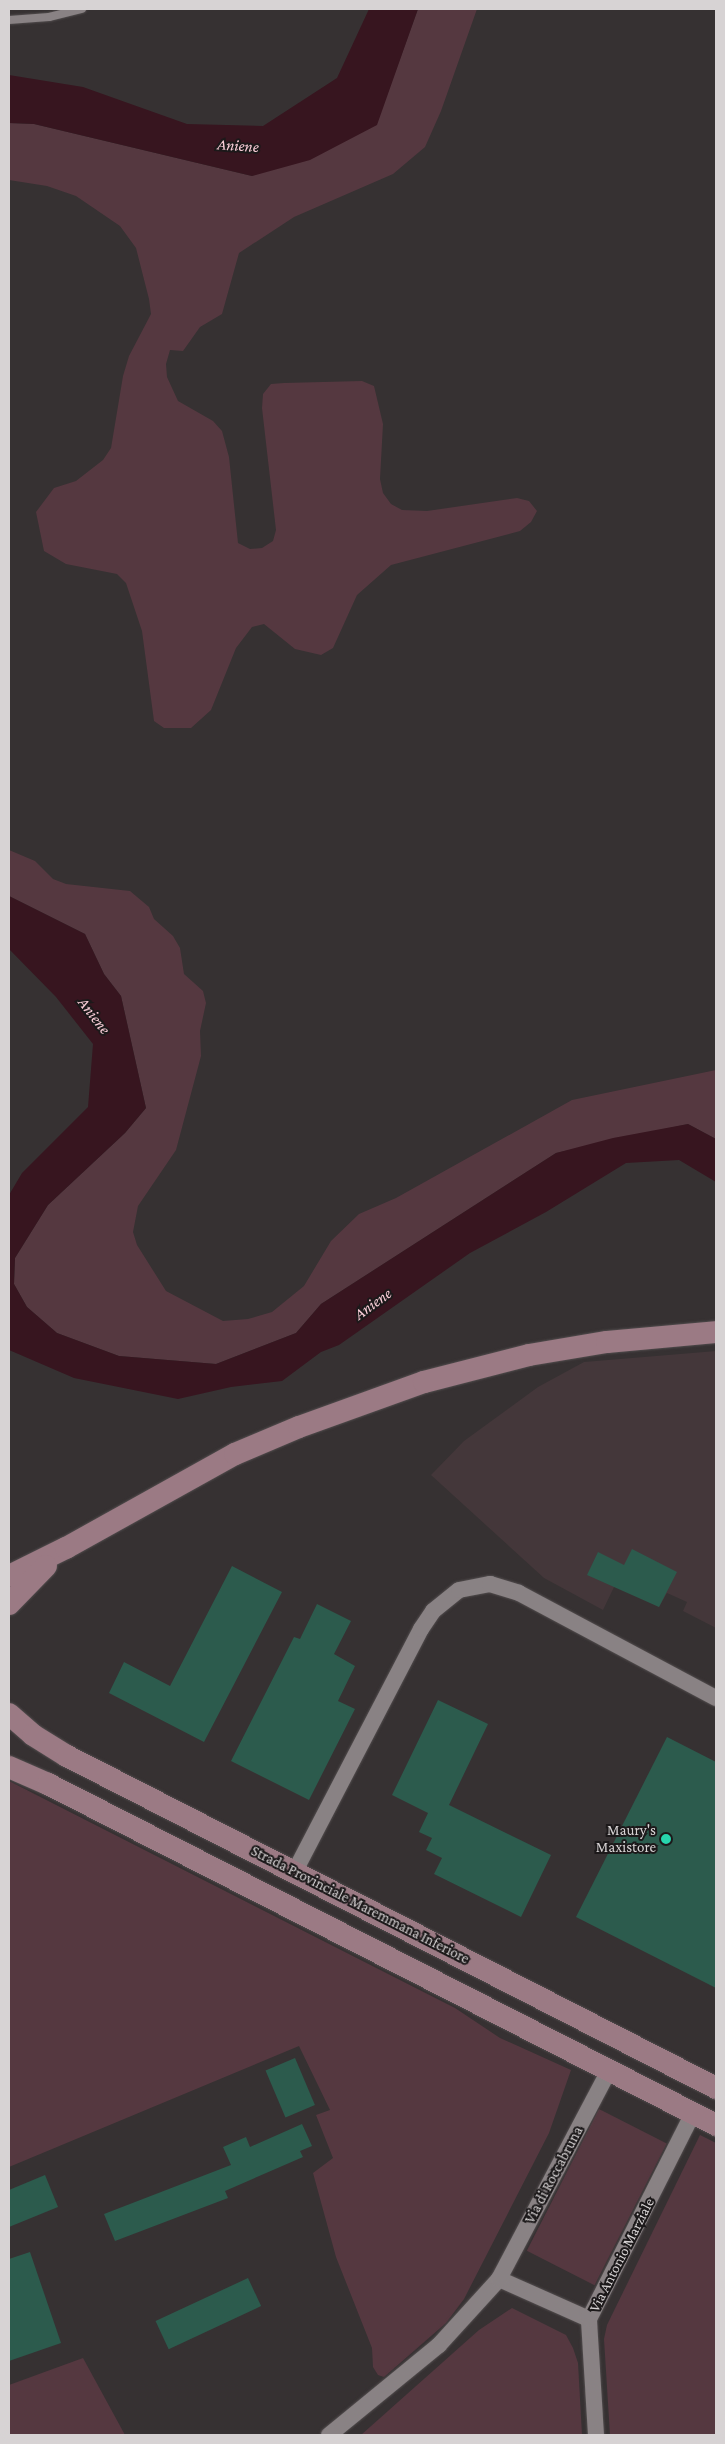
<!DOCTYPE html>
<html>
<head>
<meta charset="utf-8">
<style>
  body { margin:0 }
  #map { position:relative; width:725px; height:2444px; overflow:hidden; background:#363132; font-family:"Crimson Pro",serif }
  div>[style] { position:absolute }
  [style*='--x'] { left:calc(var(--x)*1px); top:calc(var(--y)*1px); width:calc(var(--w)*1px); rotate:calc(var(--a)*1deg) }
  .built>* { inset:0; background:#44373a }
  .green>* { inset:0; background:#553840; transform-origin:0 0 }
  .water>* { inset:0; background:#37151f }
  .building>* { inset:0; background:#2c5b4d; transform-origin:0 0 }
  .roads { filter:drop-shadow(0 0 1px #524d4e) drop-shadow(0 0 1px #524d4e) }
  .lane>* { height:8px; margin:-4px; padding:0 4px; transform-origin:4px; border-radius:4px; background:#898284 }
  .street>* { height:16px; margin:-8px; padding:0 8px; transform-origin:8px; border-radius:8px; background:#898284 }
  .secondary>* { height:22px; margin:-11px; padding:0 11px; transform-origin:11px; border-radius:11px; background:#9b7a84 }
  .dots>* { width:14px; height:14px; translate:-50% -50%; box-sizing:border-box; border:2px solid #1c191a; border-radius:50% }
  span { translate:-50% -50%; white-space:nowrap; text-align:center; line-height:1.15; -webkit-text-stroke:4px #1c191a; paint-order:stroke }
  .poi-label { font-size:15px; color:#d7d3d4 }
  .right { translate:-100% -50%; text-align:right }
  .street-label { font-size:15px; color:#d7d3d4 }
  .water-label { font-size:16px; color:#faced8; font-style:italic }
  .frame { position:absolute; inset:0; border:10px solid #d7d3d4; pointer-events:none }
</style>
</head>
<body>
<div id="map">
  <div class="built">
    <i style="clip-path:polygon(716px 1351px,716px 1628px,683px 1611px,687px 1602px,667px 1593px,659px 1607px,615px 1585px,603px 1610px,544px 1578px,431px 1475px,464px 1441px,538px 1387px,584px 1362px)"></i>
  </div>
  <div class="green">
    <i style="clip-path:polygon(418px 9px,477px 9px,441px 111px,425px 147px,393px 174px,294px 217px,239px 253px,222px 314px,200px 327px,183px 351px,170px 350px,166px 364px,167px 377px,178px 401px,213px 421px,222px 431px,229px 457px,238px 543px,250px 549px,262px 548px,273px 541px,276px 530px,262px 408px,263px 394px,271px 384px,284px 383px,362px 381px,374px 386px,383px 424px,380px 479px,383px 493px,391px 504px,402px 510px,427px 511px,517px 498px,529px 501px,537px 511px,531px 522px,520px 531px,391px 565px,357px 595px,333px 648px,321px 655px,295px 649px,264px 624px,252px 627px,236px 648px,211px 710px,191px 728px,164px 728px,154px 721px,142px 631px,126px 583px,117px 574px,66px 564px,44px 551px,36px 512px,54px 488px,76px 481px,103px 460px,111px 448px,123px 376px,129px 356px,151px 314px,149px 299px,136px 248px,120px 226px,76px 196px,47px 186px,9px 180px,9px 123px,34px 124px,252px 176px,376px 125px)"></i>
    <i style="clip-path:polygon(9px 850px,35px 861px,53px 879px,66px 884px,130px 891px,149px 907px,154px 919px,173px 936px,180px 948px,184px 974px,203px 991px,206px 1003px,200px 1031px,201px 1056px,176px 1150px,138px 1206px,133px 1232px,137px 1245px,166px 1291px,223px 1321px,248px 1319px,272px 1312px,304px 1286px,331px 1241px,359px 1214px,396px 1198px,572px 1100px,716px 1070px,716px 1139px,688px 1124px,556px 1153px,321px 1304px,296px 1333px,216px 1364px,119px 1356px,57px 1333px,27px 1307px,14px 1284px,15px 1258px,48px 1205px,125px 1133px,146px 1108px,121px 996px,104px 974px,85px 934px,9px 896px)"></i>
    <i style="clip-path:polygon(9px 1781px,455px 2008px,500px 2038px,571px 2070px,549px 2133px,464px 2299px,446px 2323px,384px 2377px,378px 2375px,373px 2367px,372px 2348px,336px 2257px,313px 2173px,333px 2158px,316px 2115px,330px 2110px,299px 2046px,9px 2167px)"></i>
    <i style="left:599px;top:2109px;width:76px;height:159px;rotate:27deg"></i>
    <i style="clip-path:polygon(700px 2135px,716px 2143px,716px 2435px,610px 2435px,604px 2339px,607px 2325px)"></i>
    <i style="clip-path:polygon(512px 2308px,566px 2335px,573px 2348px,578px 2363px,582px 2435px,361px 2435px,479px 2330px)"></i>
    <i style="clip-path:polygon(83px 2358px,125px 2435px,9px 2435px,9px 2385px)"></i>
  </div>
  <div class="water">
    <i style="clip-path:polygon(369px 9px,418px 9px,377px 125px,310px 160px,252px 176px,34px 124px,9px 123px,9px 75px,83px 87px,187px 124px,263px 126px,337px 78px)"></i>
    <i style="clip-path:polygon(9px 896px,85px 934px,104px 974px,121px 996px,146px 1108px,125px 1133px,48px 1205px,15px 1258px,14px 1284px,27px 1307px,57px 1333px,119px 1356px,216px 1364px,296px 1333px,321px 1304px,556px 1153px,613px 1138px,688px 1124px,716px 1139px,716px 1182px,679px 1160px,626px 1163px,546px 1212px,470px 1253px,339px 1345px,321px 1352px,282px 1381px,231px 1387px,178px 1399px,74px 1378px,9px 1350px,9px 1195px,22px 1173px,88px 1107px,93px 1044px,56px 997px,9px 949px)"></i>
  </div>
  <div class="building">
    <i style="clip-path:polygon(632px 1549px,677px 1572px,659px 1607px,587px 1575px,598px 1552px,624px 1565px)"></i>
    <i style="clip-path:polygon(232px 1566px,282px 1592px,204px 1742px,109px 1693px,124px 1662px,170px 1686px)"></i>
    <i style="clip-path:polygon(317px 1604px,351px 1621px,334px 1654px,355px 1666px,338px 1701px,355px 1709px,309px 1800px,231px 1761px,294px 1637px,300px 1639px)"></i>
    <i style="clip-path:polygon(438px 1700px,488px 1724px,449px 1805px,551px 1855px,521px 1917px,434px 1874px,442px 1858px,426px 1850px,432px 1838px,419px 1832px,428px 1813px,392px 1795px)"></i>
    <i style="clip-path:polygon(667px 1737px,716px 1762px,716px 1988px,576px 1917px)"></i>
    <i style="left:295px;top:2058px;width:51px;height:32px;rotate:67deg"></i>
    <i style="clip-path:polygon(302px 2124px,312px 2146px,300px 2151px,303px 2157px,225px 2191px,228px 2198px,115px 2241px,104px 2214px,231px 2165px,223px 2147px,246px 2137px,250px 2147px)"></i>
    <i style="clip-path:polygon(45px 2175px,58px 2207px,9px 2227px,9px 2190px)"></i>
    <i style="clip-path:polygon(30px 2252px,61px 2343px,9px 2361px,9px 2259px)"></i>
    <i style="left:248px;top:2278px;width:31px;height:102px;rotate:65deg"></i>
  </div>
  <div class="roads">
    <div class="lane">
      <i style="--x:9;--y:20;--w:40;--a:-4.3"></i>
      <i style="--x:49;--y:17;--w:34;--a:-14"></i>
    </div>
    <div class="street">
      <i style="--x:295;--y:1871;--w:273;--a:-62.5"></i>
      <i style="--x:421;--y:1629;--w:22;--a:-56"></i>
      <i style="--x:433;--y:1611;--w:33;--a:-39"></i>
      <i style="--x:459;--y:1590;--w:32;--a:-11"></i>
      <i style="--x:490;--y:1584;--w:30;--a:17"></i>
      <i style="--x:519;--y:1593;--w:223;--a:28.1"></i>
      <i style="--x:499;--y:2279;--w:98;--a:24"></i>
      <i style="--x:329;--y:2435;--w:142;--a:-39.3"></i>
      <i style="--x:439;--y:2345;--w:89;--a:-47.7"></i>
      <i style="--x:499;--y:2279;--w:236;--a:-62.2"></i>
      <i style="--x:596;--y:2435;--w:116;--a:-93.5"></i>
      <i style="--x:589;--y:2319;--w:231;--a:-63.2"></i>
    </div>
    <div class="secondary">
      <i style="--x:9;--y:1576;--w:64;--a:-26.2"></i>
      <i style="--x:66;--y:1548;--w:193;--a:-29.1"></i>
      <i style="--x:235;--y:1454;--w:69;--a:-22.9"></i>
      <i style="--x:299;--y:1427;--w:133;--a:-19.8"></i>
      <i style="--x:424;--y:1382;--w:108;--a:-14.4"></i>
      <i style="--x:529;--y:1355;--w:79;--a:-9.5"></i>
      <i style="--x:607;--y:1342;--w:109;--a:-5.2"></i>
      <i style="--x:9;--y:1604;--w:53;--a:-45.8"></i>
      <i style="--x:9;--y:1714;--w:32;--a:41"></i>
      <i style="--x:33;--y:1735;--w:40;--a:32"></i>
      <i style="--x:67;--y:1756;--w:729;--a:27.09"></i>
      <i style="--x:9;--y:1767;--w:43;--a:23.6"></i>
      <i style="--x:48;--y:1784;--w:750;--a:27.04"></i>
    </div>
  </div>
  <div class="dots">
    <i style="left:666px;top:1839px;background:#27d5ad"></i>
  </div>
  <div class="poi-label">
    <span class="right" style="left:656px;top:1839px">Maury's<br>Maxistore</span>
  </div>
  <div class="street-label">
    <span style="left:360px;top:1905px;rotate:27deg">Strada Provinciale Maremmana Inferiore</span>
    <span style="left:554px;top:2175px;rotate:-62deg">Via di Roccabruna</span>
    <span style="left:622px;top:2255px;rotate:-63deg">Via Antonio Marziale</span>
  </div>
  <div class="water-label">
    <span style="left:238px;top:146px;rotate:4deg">Aniene</span>
    <span style="left:94px;top:1016px;rotate:52deg">Aniene</span>
    <span style="left:373px;top:1304px;rotate:-36deg">Aniene</span>
  </div>
  <div class="frame"></div>
</div>
</body>
</html>
